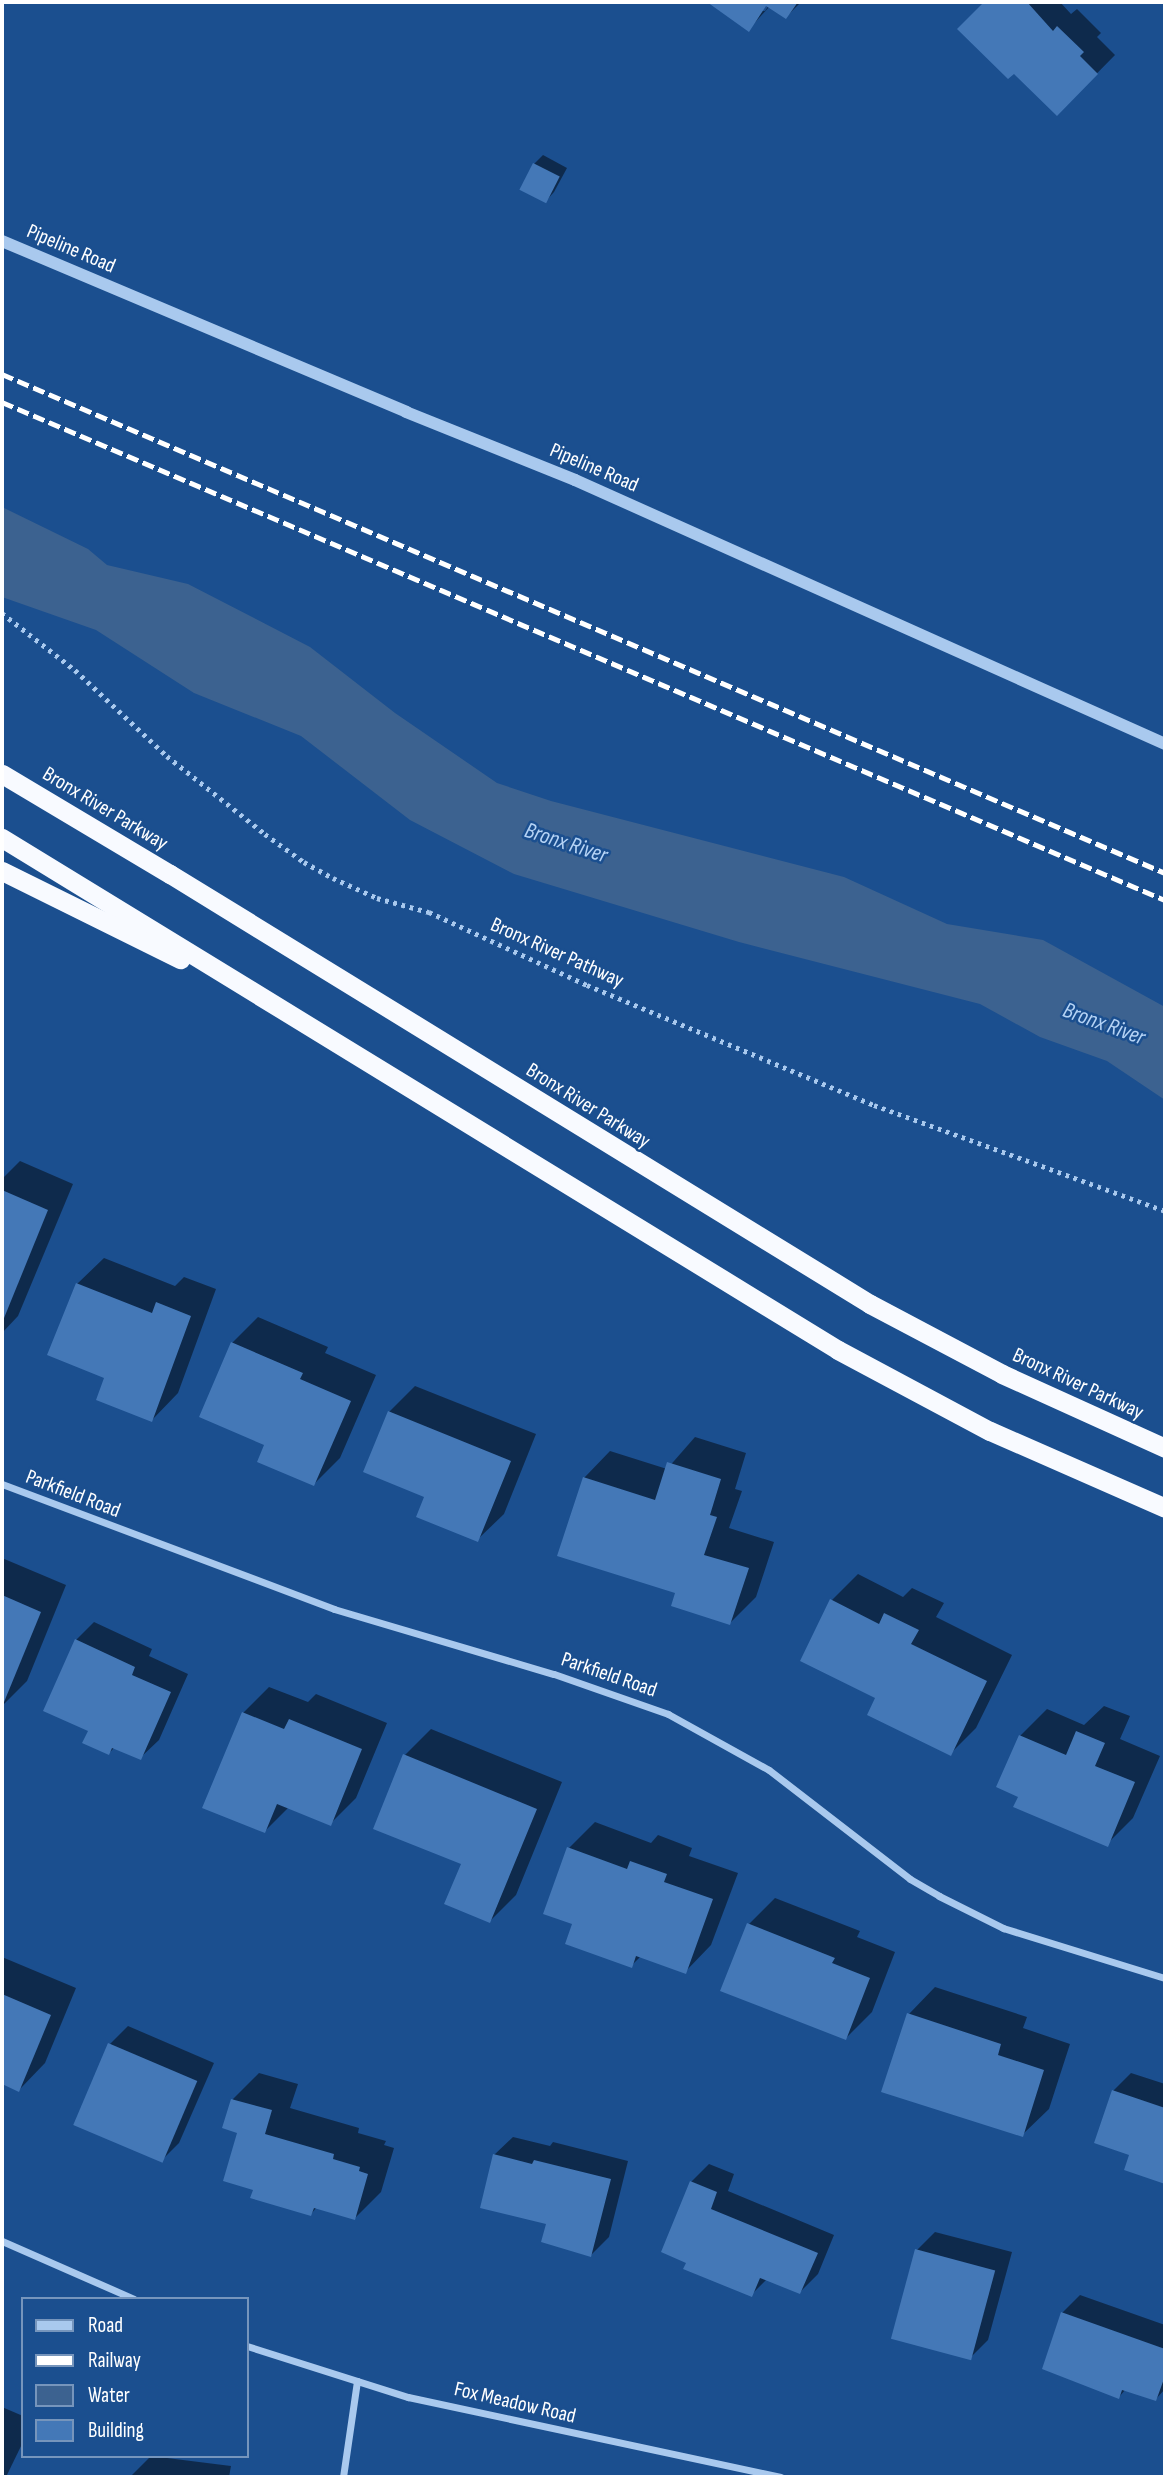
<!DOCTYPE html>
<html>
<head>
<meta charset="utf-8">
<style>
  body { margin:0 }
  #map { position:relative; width:1167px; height:2479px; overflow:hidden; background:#1b4f8f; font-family:"Sofia Sans Condensed",sans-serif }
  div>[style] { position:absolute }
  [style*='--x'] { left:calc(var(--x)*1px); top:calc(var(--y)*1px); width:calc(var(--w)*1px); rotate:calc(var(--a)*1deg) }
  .water>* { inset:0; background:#3c6290 }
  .shadow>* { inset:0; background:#0007 }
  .building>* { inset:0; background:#4478b7; transform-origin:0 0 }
  .path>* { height:4.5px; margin-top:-2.25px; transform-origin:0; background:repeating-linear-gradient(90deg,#a9c9ee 0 3.5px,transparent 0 8.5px) }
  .minor>* { height:7px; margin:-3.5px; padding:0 3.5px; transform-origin:3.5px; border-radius:3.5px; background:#a9c9ee }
  .tertiary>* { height:12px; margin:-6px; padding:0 6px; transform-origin:6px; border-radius:6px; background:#a9c9ee }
  .trunk>* { height:19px; margin:-9.5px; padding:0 9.5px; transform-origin:9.5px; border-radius:9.5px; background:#f8faff }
  .rail>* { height:5px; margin-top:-2.5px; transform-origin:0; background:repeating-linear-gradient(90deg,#fff 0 12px,transparent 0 17px) }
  span { translate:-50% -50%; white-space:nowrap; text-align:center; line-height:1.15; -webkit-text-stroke:5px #1b4f8f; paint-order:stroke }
  .street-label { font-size:21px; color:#fff }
  .water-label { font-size:23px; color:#b5d3f5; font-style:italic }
  .frame { position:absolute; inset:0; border:4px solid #fff; pointer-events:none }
  .legend { position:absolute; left:21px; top:2297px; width:228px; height:161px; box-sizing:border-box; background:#1b4f8f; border:2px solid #7695bc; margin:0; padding:9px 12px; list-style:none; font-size:21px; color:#fff }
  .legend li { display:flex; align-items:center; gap:14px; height:35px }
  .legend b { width:35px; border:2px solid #7695bc }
</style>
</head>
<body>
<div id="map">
  <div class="water">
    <i style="clip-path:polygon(2px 507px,88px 549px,107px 565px,188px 584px,310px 647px,395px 713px,497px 783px,551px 801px,844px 877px,947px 924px,1043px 940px,1165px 1007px,1165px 1100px,1107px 1061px,1040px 1037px,980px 1004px,739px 942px,514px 874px,410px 820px,301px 736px,194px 693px,96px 630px,2px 597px)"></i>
  </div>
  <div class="shadow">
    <i style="clip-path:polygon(709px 2px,766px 2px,760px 11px,765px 11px,771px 2px,801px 2px,786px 17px,770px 6px,749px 29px)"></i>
    <i style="clip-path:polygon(986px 2px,1060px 2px,1071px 14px,1077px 9px,1101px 33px,1097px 37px,1115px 55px,1057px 114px,1014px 72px,960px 29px)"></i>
    <i style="clip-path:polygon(543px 155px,567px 168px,554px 192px,546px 201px,534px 164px)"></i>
    <i style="clip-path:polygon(20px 1161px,73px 1184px,18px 1316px,2px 1333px,2px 1179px)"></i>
    <i style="clip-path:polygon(104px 1258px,175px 1286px,184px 1277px,216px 1289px,178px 1393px,152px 1420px,107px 1377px,77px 1284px)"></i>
    <i style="clip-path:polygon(258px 1317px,328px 1347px,325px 1353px,376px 1375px,340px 1458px,314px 1484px,266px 1444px,232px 1343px)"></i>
    <i style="clip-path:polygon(415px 1386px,536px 1434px,504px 1514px,477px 1540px,427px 1496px,389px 1412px)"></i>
    <i style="clip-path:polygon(695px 1437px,746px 1453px,735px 1489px,742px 1491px,729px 1528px,774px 1542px,756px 1597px,730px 1623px,678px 1592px,584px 1478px,610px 1451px,667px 1469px)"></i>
    <i style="clip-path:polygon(2px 1558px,66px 1585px,27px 1681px,2px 1706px)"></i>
    <i style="clip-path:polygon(858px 1574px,903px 1597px,912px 1588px,944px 1603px,936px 1617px,1012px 1655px,976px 1728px,950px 1754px,878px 1697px,832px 1600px)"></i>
    <i style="clip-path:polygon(94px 1622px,152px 1649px,149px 1656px,188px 1674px,159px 1740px,140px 1758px,115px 1747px,109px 1753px,90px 1730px,76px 1640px)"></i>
    <i style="clip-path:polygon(269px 1687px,308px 1702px,316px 1694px,387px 1723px,356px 1798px,330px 1824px,289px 1807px,265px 1831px,243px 1713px)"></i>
    <i style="clip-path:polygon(1104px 1706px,1130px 1716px,1120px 1739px,1160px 1756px,1133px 1818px,1107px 1844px,1020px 1796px,1020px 1736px,1047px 1709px,1084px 1725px)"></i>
    <i style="clip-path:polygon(431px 1729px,562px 1782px,516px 1895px,490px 1921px,463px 1863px,405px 1755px)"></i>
    <i style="clip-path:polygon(595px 1822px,651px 1843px,658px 1835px,692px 1848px,689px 1856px,738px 1873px,711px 1945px,685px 1972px,641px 1956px,631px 1966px,574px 1923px,569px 1848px)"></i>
    <i style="clip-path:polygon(775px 1898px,860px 1931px,857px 1937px,895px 1952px,872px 2012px,846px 2038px,749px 1924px)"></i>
    <i style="clip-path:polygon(2px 1957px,76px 1988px,45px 2063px,19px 2090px,2px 2083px)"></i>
    <i style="clip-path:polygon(935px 1987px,1027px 2017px,1023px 2028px,1070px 2044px,1049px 2109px,1022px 2135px,909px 2014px)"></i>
    <i style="clip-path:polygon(128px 2026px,214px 2063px,179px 2143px,161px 2161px,110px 2044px)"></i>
    <i style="clip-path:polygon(259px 2073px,298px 2084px,290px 2108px,359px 2128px,358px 2133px,386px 2141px,384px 2145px,394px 2148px,381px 2192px,355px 2218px,317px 2207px,311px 2214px,255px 2188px,233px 2099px)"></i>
    <i style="clip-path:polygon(1131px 2073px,1165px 2084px,1165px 2182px,1126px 2169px,1131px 2154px,1113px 2091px)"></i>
    <i style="clip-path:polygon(513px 2137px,550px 2146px,553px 2142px,628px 2161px,609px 2237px,591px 2255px,548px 2222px,494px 2155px)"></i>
    <i style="clip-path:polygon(709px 2164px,734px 2174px,728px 2191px,834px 2235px,818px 2274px,800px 2292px,767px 2279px,751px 2295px,688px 2262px,691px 2182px)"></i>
    <i style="clip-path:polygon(935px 2232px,1012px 2252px,988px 2340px,970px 2358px,917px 2250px)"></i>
    <i style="clip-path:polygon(1080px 2295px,1165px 2325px,1165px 2389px,1156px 2399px,1126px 2389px,1119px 2397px,1062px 2313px)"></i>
    <i style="clip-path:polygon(2px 2407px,23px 2416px,23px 2442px,6px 2477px,2px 2477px)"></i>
    <i style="clip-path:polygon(151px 2456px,231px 2466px,229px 2477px,130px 2477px)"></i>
  </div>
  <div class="building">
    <i style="clip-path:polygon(707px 2px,798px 2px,786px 19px,766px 6px,749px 32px)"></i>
    <i style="clip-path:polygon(984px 2px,1027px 2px,1053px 31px,1057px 26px,1084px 52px,1080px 56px,1098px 74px,1057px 116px,1014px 74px,1008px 79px,957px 29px)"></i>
    <i style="left:533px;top:163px;width:30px;height:30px;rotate:27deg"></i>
    <i style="clip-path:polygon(2px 1190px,48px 1210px,2px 1323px)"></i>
    <i style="clip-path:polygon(76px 1283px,152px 1313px,156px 1302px,191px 1316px,152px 1422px,96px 1400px,104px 1378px,47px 1355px)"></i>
    <i style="clip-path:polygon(231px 1342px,303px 1373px,300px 1379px,351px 1401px,314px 1486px,257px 1462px,264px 1445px,199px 1417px)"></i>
    <i style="clip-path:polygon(388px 1411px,511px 1461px,478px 1542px,416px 1517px,424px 1497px,363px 1472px)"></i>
    <i style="clip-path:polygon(667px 1462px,721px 1479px,710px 1515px,717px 1517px,704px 1555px,749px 1568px,730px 1625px,671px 1606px,675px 1593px,557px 1556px,583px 1477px,655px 1500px)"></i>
    <i style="clip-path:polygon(2px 1595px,41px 1612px,2px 1707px)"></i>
    <i style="clip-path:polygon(830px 1599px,879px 1624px,884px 1613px,919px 1630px,911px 1644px,987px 1681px,951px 1756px,867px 1715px,875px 1698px,800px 1661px)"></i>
    <i style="clip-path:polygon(75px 1639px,135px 1667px,132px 1675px,171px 1692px,141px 1760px,112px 1748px,109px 1755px,82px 1743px,88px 1731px,43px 1711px)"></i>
    <i style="clip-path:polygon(242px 1712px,284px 1729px,289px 1719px,362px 1749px,331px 1826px,277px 1804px,265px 1833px,202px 1808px)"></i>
    <i style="clip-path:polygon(1076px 1731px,1105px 1743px,1095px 1766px,1135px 1782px,1108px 1847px,1013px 1807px,1018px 1797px,996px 1787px,1019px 1735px,1066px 1755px)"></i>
    <i style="clip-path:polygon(403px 1754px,537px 1809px,490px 1923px,444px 1904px,461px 1864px,373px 1829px)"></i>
    <i style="clip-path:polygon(567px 1847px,627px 1869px,630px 1861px,667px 1874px,664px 1882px,713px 1899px,686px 1974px,636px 1956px,632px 1968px,565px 1944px,572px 1924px,543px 1914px)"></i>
    <i style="clip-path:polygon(747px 1923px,835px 1958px,832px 1963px,870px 1978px,846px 2040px,720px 1991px)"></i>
    <i style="clip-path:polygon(2px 1994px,51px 2015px,19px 2092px,2px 2084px)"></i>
    <i style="clip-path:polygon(907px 2013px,1001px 2044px,998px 2055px,1044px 2070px,1023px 2137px,881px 2092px)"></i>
    <i style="left:108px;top:2043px;width:97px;height:89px;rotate:23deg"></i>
    <i style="clip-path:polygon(1112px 2090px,1165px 2108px,1165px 2184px,1124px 2170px,1129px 2155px,1094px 2143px)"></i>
    <i style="clip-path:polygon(231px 2099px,272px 2110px,265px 2134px,334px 2154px,333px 2159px,360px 2167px,359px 2171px,368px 2174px,355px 2220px,314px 2208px,311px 2216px,250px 2198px,253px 2190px,223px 2181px,237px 2133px,222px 2128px)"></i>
    <i style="clip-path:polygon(493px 2154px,532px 2164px,534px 2160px,611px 2179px,591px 2257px,541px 2242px,546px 2224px,480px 2208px)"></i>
    <i style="clip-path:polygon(690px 2181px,717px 2192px,711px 2209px,818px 2253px,800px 2294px,760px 2278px,752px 2297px,683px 2269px,686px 2263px,661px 2252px)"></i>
    <i style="left:915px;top:2249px;width:83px;height:93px;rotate:15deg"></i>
    <i style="clip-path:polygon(1061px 2312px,1165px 2349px,1165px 2376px,1156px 2401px,1122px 2390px,1119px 2399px,1042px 2369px)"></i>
  </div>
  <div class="path">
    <i style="--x:2;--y:613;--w:93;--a:38"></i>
    <i style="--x:75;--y:670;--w:126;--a:43.1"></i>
    <i style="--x:167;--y:756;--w:125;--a:38.5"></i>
    <i style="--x:265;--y:834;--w:48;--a:35.7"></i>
    <i style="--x:304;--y:862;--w:33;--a:29"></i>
    <i style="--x:333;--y:878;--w:48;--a:24.4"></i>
    <i style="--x:377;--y:898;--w:54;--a:15.1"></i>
    <i style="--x:429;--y:912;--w:174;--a:24.8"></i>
    <i style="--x:587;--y:985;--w:311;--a:22.7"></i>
    <i style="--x:874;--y:1105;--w:310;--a:20"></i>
  </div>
  <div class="minor">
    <i style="--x:2;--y:1484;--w:355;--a:20.6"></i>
    <i style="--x:334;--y:1609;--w:229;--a:16.5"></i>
    <i style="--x:554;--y:1674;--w:121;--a:19.3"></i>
    <i style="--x:668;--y:1714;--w:115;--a:29"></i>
    <i style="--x:769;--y:1770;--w:178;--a:37.7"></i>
    <i style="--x:910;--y:1879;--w:34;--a:30"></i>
    <i style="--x:939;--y:1896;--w:72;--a:26.6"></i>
    <i style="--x:1003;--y:1928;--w:170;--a:17.2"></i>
    <i style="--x:2;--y:2241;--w:144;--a:23.7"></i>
    <i style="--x:247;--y:2346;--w:169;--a:17.6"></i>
    <i style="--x:408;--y:2397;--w:381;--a:12.1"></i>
    <i style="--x:343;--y:2477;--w:97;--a:-81.7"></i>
  </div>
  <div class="tertiary">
    <i style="--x:2;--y:241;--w:439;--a:22.9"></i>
    <i style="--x:406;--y:412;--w:182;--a:21.9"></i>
    <i style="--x:575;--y:480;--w:646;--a:24.11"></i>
  </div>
  <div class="trunk">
    <i style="--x:2;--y:774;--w:196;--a:30.8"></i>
    <i style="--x:170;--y:874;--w:822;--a:31.56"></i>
    <i style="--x:870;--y:1304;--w:149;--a:27.9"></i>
    <i style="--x:1002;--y:1374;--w:179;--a:24.4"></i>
    <i style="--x:2;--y:838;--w:980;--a:31.48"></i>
    <i style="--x:838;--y:1350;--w:172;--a:28.1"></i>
    <i style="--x:990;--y:1431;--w:191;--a:23.7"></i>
    <i style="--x:2;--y:871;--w:199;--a:26.3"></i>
  </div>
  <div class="rail">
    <i style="--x:2;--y:374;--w:1266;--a:23.22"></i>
    <i style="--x:2;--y:402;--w:1265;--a:23.18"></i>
  </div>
  <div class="street-label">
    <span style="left:71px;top:249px;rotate:23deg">Pipeline Road</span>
    <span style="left:594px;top:468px;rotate:23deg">Pipeline Road</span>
    <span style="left:105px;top:809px;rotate:31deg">Bronx River Parkway</span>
    <span style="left:557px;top:953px;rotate:24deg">Bronx River Pathway</span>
    <span style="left:588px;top:1106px;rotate:32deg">Bronx River Parkway</span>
    <span style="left:1078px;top:1384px;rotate:25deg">Bronx River Parkway</span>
    <span style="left:73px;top:1494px;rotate:21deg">Parkfield Road</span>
    <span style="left:609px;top:1675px;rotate:19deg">Parkfield Road</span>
    <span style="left:515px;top:2403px;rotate:13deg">Fox Meadow Road</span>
  </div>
  <div class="water-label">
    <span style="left:566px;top:843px;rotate:18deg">Bronx River</span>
    <span style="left:1104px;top:1024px;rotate:20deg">Bronx River</span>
  </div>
  <div class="frame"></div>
  <ul class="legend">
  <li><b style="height:9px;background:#a9c9ee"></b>Road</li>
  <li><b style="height:9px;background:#fff"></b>Railway</li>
  <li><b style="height:19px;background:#3c6290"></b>Water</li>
  <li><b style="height:19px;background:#4478b7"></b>Building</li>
  </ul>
</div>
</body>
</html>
